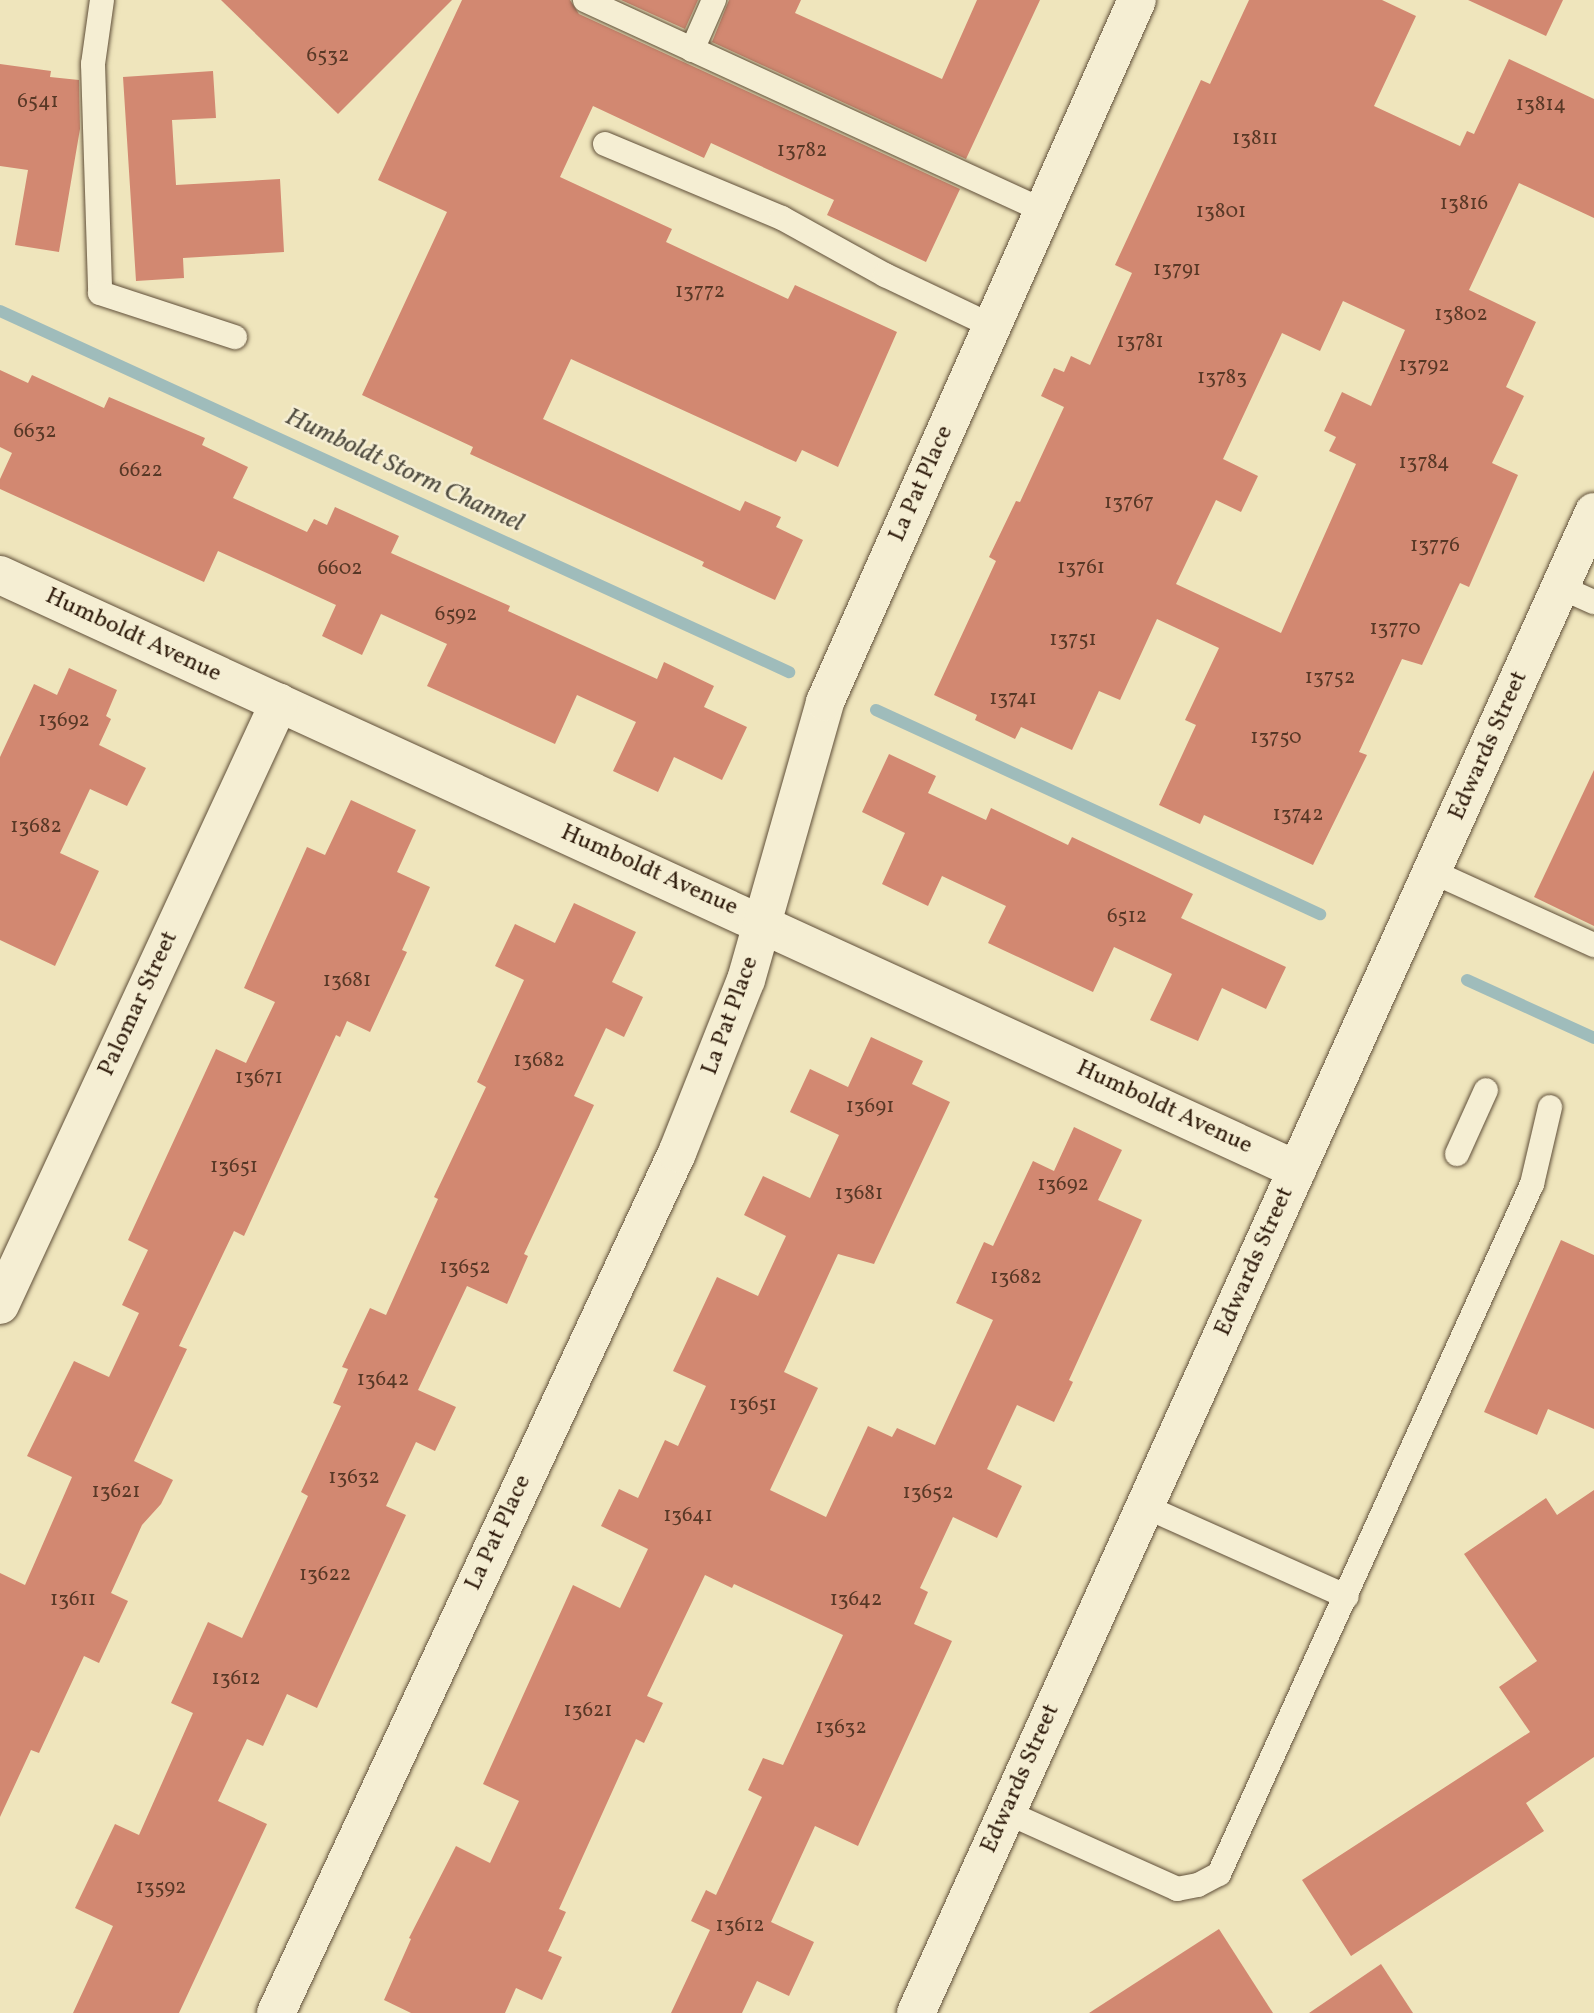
<!DOCTYPE html>
<html>
<head>
<meta charset="utf-8">
<style>
  body { margin:0 }
  #map { position:relative; width:1594px; height:2013px; overflow:hidden; background:#efe5bc; font-family:Vollkorn,serif }
  div>[style] { position:absolute }
  [style*='--x'] { left:calc(var(--x)*1px); top:calc(var(--y)*1px); width:calc(var(--w)*1px); rotate:calc(var(--a)*1deg) }
  .stream>* { height:12px; margin:-6px; padding:0 6px; transform-origin:6px; border-radius:6px; background:#9fbcbb }
  .building>* { inset:0; background:#d28871 }
  .roads { filter:drop-shadow(0 0 2px #604f39) drop-shadow(0 0 2px #604f39) }
  .lane>* { height:24px; margin:-12px; padding:0 12px; transform-origin:12px; border-radius:12px; background:#f5eed3 }
  .street>* { height:38px; margin:-19px; padding:0 19px; transform-origin:19px; border-radius:19px; background:#f5eed3 }
  .secondary>* { height:38px; margin:-19px; padding:0 19px; transform-origin:19px; border-radius:19px; background:#f5eed3 }
  span { translate:-50% -50%; white-space:nowrap; text-align:center; line-height:1.15; -webkit-text-stroke:5px #f5eed3; paint-order:stroke }
  .number-label { font-size:21px; color:#583826 }
  .number-label span { -webkit-text-stroke-width:0 }
  .street-label { font-size:24px; color:#301d0d }
  .water-label { font-size:26px; color:#514d41; font-style:italic }
</style>
</head>
<body>
<div id="map">
  <div class="stream">
    <i style="--x:0;--y:311;--w:868;--a:24.59"></i>
    <i style="--x:876;--y:710;--w:489;--a:24.7"></i>
    <i style="--x:1467;--y:980;--w:140;--a:24.5"></i>
  </div>
  <div class="building">
    <i style="clip-path:polygon(221px 0,452px 0,338px 114px)"></i>
    <i style="clip-path:polygon(462px 0,570px 0,579px 14px,960px 189px,926px 262px,827px 215px,834px 200px,711px 143px,704px 158px,593px 106px,560px 177px,672px 229px,666px 242px,788px 299px,795px 285px,897px 332px,838px 467px,802px 450px,796px 462px,571px 359px,543px 419px,740px 511px,745px 501px,781px 517px,776px 527px,803px 540px,775px 600px,702px 566px,704px 562px,470px 454px,473px 447px,362px 395px,447px 212px,378px 180px)"></i>
    <i style="clip-path:polygon(621px 0,698px 0,685px 29px)"></i>
    <i style="clip-path:polygon(729px 0,801px 0,795px 13px,942px 79px,977px 0,1040px 0,966px 159px,712px 42px)"></i>
    <i style="clip-path:polygon(evenodd,1249px 0,1382px 0,1416px 16px,1374px 106px,1460px 146px,1467px 131px,1474px 134px,1509px 59px,1594px 99px,1594px 218px,1519px 183px,1469px 290px,1536px 322px,1506px 387px,1524px 396px,1492px 463px,1518px 475px,1469px 587px,1460px 583px,1458px 587px,1422px 665px,1402px 659px,1359px 752px,1367px 755px,1313px 865px,1204px 815px,1200px 824px,1159px 805px,1196px 725px,1185px 720px,1219px 648px,1157px 619px,1120px 700px,1099px 691px,1072px 750px,1021px 727px,1015px 739px,975px 720px,977px 715px,934px 695px,996px 561px,989px 557px,1016px 501px,1020px 502px,1064px 407px,1041px 396px,1054px 368px,1064px 372px,1071px 356px,1090px 365px,1132px 273px,1115px 265px,1201px 80px,1210px 84px,1249px 0,1343px 301px,1405px 330px,1371px 406px,1342px 392px,1324px 431px,1336px 437px,1329px 451px,1356px 464px,1281px 633px,1176px 584px,1216px 500px,1241px 512px,1258px 476px,1223px 459px,1282px 333px,1320px 351px,1343px 301px)"></i>
    <i style="clip-path:polygon(1468px 0,1563px 0,1546px 36px)"></i>
    <i style="clip-path:polygon(0 64px,51px 71px,50px 77px,79px 80px,80px 129px,59px 252px,15px 245px,28px 170px,0 166px)"></i>
    <i style="clip-path:polygon(213px 71px,216px 118px,172px 120px,176px 185px,280px 179px,284px 252px,183px 258px,184px 278px,136px 281px,123px 77px)"></i>
    <i style="clip-path:polygon(0 370px,28px 383px,32px 375px,104px 408px,109px 397px,205px 438px,202px 445px,248px 467px,233px 498px,307px 532px,314px 519px,327px 525px,335px 507px,399px 536px,391px 553px,510px 606px,508px 611px,657px 679px,664px 662px,714px 686px,704px 707px,747px 727px,722px 780px,674px 757px,658px 792px,613px 771px,636px 722px,577px 695px,555px 744px,427px 686px,447px 644px,381px 614px,362px 655px,322px 636px,336px 605px,269px 574px,218px 551px,204px 582px,0 489px,0 479px,12px 453px,0 447px)"></i>
    <i style="clip-path:polygon(69px 668px,117px 690px,106px 716px,111px 719px,99px 745px,146px 768px,127px 806px,90px 789px,60px 853px,99px 871px,55px 966px,0 940px,0 757px,34px 684px,57px 695px)"></i>
    <i style="clip-path:polygon(889px 754px,936px 776px,928px 793px,986px 820px,991px 808px,1068px 845px,1072px 837px,1193px 894px,1181px 918px,1286px 967px,1266px 1009px,1222px 988px,1198px 1041px,1150px 1020px,1172px 974px,1114px 947px,1093px 992px,988px 943px,1006px 906px,942px 876px,928px 906px,882px 884px,905px 833px,862px 812px)"></i>
    <i style="clip-path:polygon(1594px 770px,1594px 926px,1534px 897px)"></i>
    <i style="clip-path:polygon(351px 800px,416px 830px,397px 872px,430px 887px,402px 950px,407px 952px,370px 1032px,347px 1021px,340px 1037px,336px 1035px,244px 1236px,234px 1231px,179px 1346px,187px 1349px,134px 1461px,173px 1480px,161px 1504px,142px 1525px,111px 1593px,128px 1601px,99px 1663px,84px 1656px,39px 1753px,31px 1750px,0 1817px,0 1573px,25px 1585px,72px 1477px,27px 1456px,74px 1361px,109px 1377px,139px 1313px,122px 1305px,148px 1250px,128px 1240px,216px 1049px,246px 1063px,275px 1002px,244px 988px,307px 847px,325px 855px)"></i>
    <i style="clip-path:polygon(574px 903px,636px 932px,612px 982px,643px 997px,624px 1037px,606px 1028px,574px 1096px,594px 1105px,524px 1254px,528px 1256px,507px 1304px,467px 1286px,418px 1390px,456px 1407px,435px 1451px,416px 1442px,386px 1506px,406px 1515px,317px 1708px,287px 1694px,263px 1746px,247px 1739px,218px 1801px,267px 1824px,179px 2013px,73px 2013px,113px 1926px,75px 1908px,115px 1824px,139px 1835px,193px 1713px,171px 1703px,208px 1622px,242px 1638px,308px 1496px,301px 1492px,341px 1406px,333px 1403px,348px 1369px,342px 1367px,370px 1308px,386px 1315px,438px 1199px,434px 1197px,486px 1087px,477px 1082px,524px 980px,495px 966px,515px 924px,555px 943px)"></i>
    <i style="clip-path:polygon(871px 1037px,923px 1061px,912px 1084px,950px 1102px,874px 1264px,838px 1254px,784px 1372px,818px 1388px,770px 1490px,826px 1517px,868px 1426px,892px 1437px,897px 1428px,935px 1445px,993px 1320px,956px 1303px,984px 1242px,993px 1246px,1033px 1161px,1054px 1171px,1074px 1127px,1122px 1150px,1098px 1200px,1142px 1220px,1069px 1380px,1073px 1382px,1054px 1422px,1017px 1405px,987px 1469px,1022px 1486px,997px 1538px,953px 1517px,920px 1588px,928px 1592px,914px 1624px,952px 1641px,858px 1846px,815px 1826px,771px 1922px,814px 1942px,789px 1996px,757px 1981px,742px 2013px,671px 2013px,710px 1930px,691px 1921px,706px 1890px,716px 1895px,762px 1797px,748px 1790px,763px 1758px,783px 1765px,843px 1635px,734px 1584px,732px 1588px,705px 1575px,647px 1696px,663px 1703px,644px 1743px,636px 1739px,559px 1909px,566px 1912px,548px 1951px,562px 1957px,542px 2000px,516px 1988px,505px 2013px,411px 2013px,384px 2000px,411px 1939px,409px 1938px,456px 1846px,490px 1863px,519px 1801px,483px 1784px,573px 1585px,620px 1608px,648px 1549px,601px 1526px,619px 1489px,638px 1498px,665px 1440px,678px 1446px,706px 1386px,673px 1371px,717px 1277px,758px 1296px,786px 1236px,744px 1215px,763px 1176px,810px 1198px,839px 1135px,790px 1112px,810px 1069px,848px 1087px)"></i>
    <i style="clip-path:polygon(1561px 1240px,1594px 1255px,1594px 1429px,1548px 1409px,1537px 1435px,1484px 1412px)"></i>
    <i style="clip-path:polygon(1594px 1490px,1594px 1757px,1526px 1803px,1544px 1831px,1351px 1956px,1302px 1880px,1530px 1732px,1499px 1687px,1537px 1661px,1464px 1554px,1546px 1498px,1557px 1515px)"></i>
    <i style="clip-path:polygon(1219px 1929px,1273px 2013px,1089px 2013px)"></i>
    <i style="clip-path:polygon(1381px 1964px,1413px 2013px,1309px 2013px)"></i>
  </div>
  <div class="roads">
    <div class="lane">
      <i style="--x:102;--y:0;--w:65;--a:98"></i>
      <i style="--x:93;--y:64;--w:229;--a:88.2"></i>
      <i style="--x:100;--y:293;--w:142;--a:18.1"></i>
      <i style="--x:585;--y:0;--w:505;--a:24.69"></i>
      <i style="--x:692;--y:50;--w:55;--a:-66.3"></i>
      <i style="--x:605;--y:144;--w:192;--a:22.7"></i>
      <i style="--x:782;--y:218;--w:118;--a:29"></i>
      <i style="--x:885;--y:275;--w:119;--a:25.5"></i>
      <i style="--x:1560;--y:587;--w:37;--a:24"></i>
      <i style="--x:1433;--y:872;--w:177;--a:24.4"></i>
      <i style="--x:1457;--y:1154;--w:70;--a:-65.6"></i>
      <i style="--x:1144;--y:1506;--w:222;--a:24.1"></i>
      <i style="--x:1006;--y:1812;--w:188;--a:24.2"></i>
      <i style="--x:1177;--y:1889;--w:21;--a:-11"></i>
      <i style="--x:1198;--y:1885;--w:24;--a:-28"></i>
      <i style="--x:1219;--y:1874;--w:758;--a:-65.6"></i>
      <i style="--x:1532;--y:1184;--w:79;--a:-76.8"></i>
    </div>
    <div class="street">
      <i style="--x:0;--y:575;--w:1427;--a:24.64"></i>
      <i style="--x:0;--y:1305;--w:664;--a:-65.13"></i>
      <i style="--x:276;--y:2013;--w:949;--a:-65"></i>
      <i style="--x:677;--y:1153;--w:186;--a:-68.3"></i>
      <i style="--x:746;--y:980;--w:289;--a:-74.1"></i>
      <i style="--x:825;--y:702;--w:768;--a:-66.04"></i>
    </div>
    <div class="secondary">
      <i style="--x:916;--y:2013;--w:1647;--a:-65.69"></i>
    </div>
  </div>
  <div class="number-label">
    <span style="left:328px;top:56px">6532</span>
    <span style="left:38px;top:102px">6541</span>
    <span style="left:1541px;top:105px">13814</span>
    <span style="left:1255px;top:139px">13811</span>
    <span style="left:802px;top:151px">13782</span>
    <span style="left:1464px;top:204px">13816</span>
    <span style="left:1221px;top:212px">13801</span>
    <span style="left:1177px;top:270px">13791</span>
    <span style="left:700px;top:292px">13772</span>
    <span style="left:1461px;top:315px">13802</span>
    <span style="left:1140px;top:342px">13781</span>
    <span style="left:1424px;top:366px">13792</span>
    <span style="left:1222px;top:378px">13783</span>
    <span style="left:35px;top:432px">6632</span>
    <span style="left:1424px;top:463px">13784</span>
    <span style="left:141px;top:471px">6622</span>
    <span style="left:1129px;top:503px">13767</span>
    <span style="left:1435px;top:546px">13776</span>
    <span style="left:1081px;top:568px">13761</span>
    <span style="left:340px;top:569px">6602</span>
    <span style="left:456px;top:615px">6592</span>
    <span style="left:1395px;top:629px">13770</span>
    <span style="left:1073px;top:640px">13751</span>
    <span style="left:1330px;top:678px">13752</span>
    <span style="left:1013px;top:699px">13741</span>
    <span style="left:64px;top:721px">13692</span>
    <span style="left:1276px;top:738px">13750</span>
    <span style="left:1298px;top:815px">13742</span>
    <span style="left:36px;top:827px">13682</span>
    <span style="left:1127px;top:917px">6512</span>
    <span style="left:347px;top:981px">13681</span>
    <span style="left:539px;top:1061px">13682</span>
    <span style="left:259px;top:1078px">13671</span>
    <span style="left:870px;top:1107px">13691</span>
    <span style="left:234px;top:1167px">13651</span>
    <span style="left:1063px;top:1185px">13692</span>
    <span style="left:859px;top:1194px">13681</span>
    <span style="left:465px;top:1268px">13652</span>
    <span style="left:1016px;top:1278px">13682</span>
    <span style="left:383px;top:1380px">13642</span>
    <span style="left:753px;top:1405px">13651</span>
    <span style="left:354px;top:1478px">13632</span>
    <span style="left:116px;top:1492px">13621</span>
    <span style="left:928px;top:1493px">13652</span>
    <span style="left:688px;top:1516px">13641</span>
    <span style="left:325px;top:1575px">13622</span>
    <span style="left:73px;top:1600px">13611</span>
    <span style="left:856px;top:1600px">13642</span>
    <span style="left:236px;top:1679px">13612</span>
    <span style="left:588px;top:1711px">13621</span>
    <span style="left:841px;top:1728px">13632</span>
    <span style="left:161px;top:1888px">13592</span>
    <span style="left:740px;top:1926px">13612</span>
  </div>
  <div class="street-label">
    <span style="left:922px;top:484px;rotate:-66deg">La Pat Place</span>
    <span style="left:133px;top:636px;rotate:25deg">Humboldt Avenue</span>
    <span style="left:1489px;top:746px;rotate:-66deg">Edwards Street</span>
    <span style="left:649px;top:871px;rotate:24deg">Humboldt Avenue</span>
    <span style="left:139px;top:1004px;rotate:-65deg">Palomar Street</span>
    <span style="left:731px;top:1016px;rotate:-70deg">La Pat Place</span>
    <span style="left:1164px;top:1108px;rotate:25deg">Humboldt Avenue</span>
    <span style="left:1255px;top:1262px;rotate:-66deg">Edwards Street</span>
    <span style="left:499px;top:1533px;rotate:-65deg">La Pat Place</span>
    <span style="left:1021px;top:1779px;rotate:-66deg">Edwards Street</span>
  </div>
  <div class="water-label">
    <span style="left:404px;top:471px;rotate:25deg">Humboldt Storm Channel</span>
  </div>
</div>
</body>
</html>
